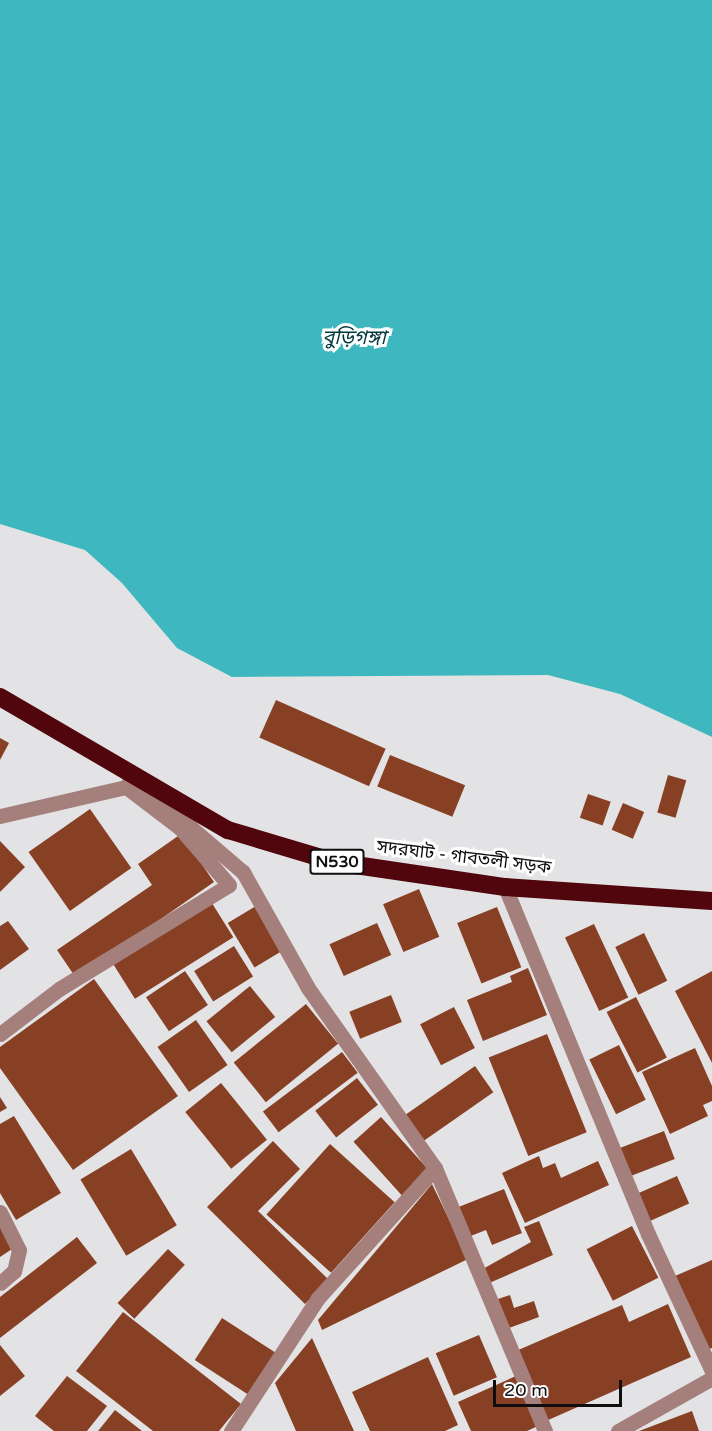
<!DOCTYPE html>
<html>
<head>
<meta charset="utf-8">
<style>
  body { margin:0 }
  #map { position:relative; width:712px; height:1431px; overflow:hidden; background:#e3e3e5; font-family:"Varela Round","Noto Sans Bengali",sans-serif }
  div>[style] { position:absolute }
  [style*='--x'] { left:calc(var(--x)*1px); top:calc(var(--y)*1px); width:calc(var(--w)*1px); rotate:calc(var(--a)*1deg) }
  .water>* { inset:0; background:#3eb7be }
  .building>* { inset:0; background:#874024; transform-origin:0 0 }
  .street>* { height:15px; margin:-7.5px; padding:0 7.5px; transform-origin:7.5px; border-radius:7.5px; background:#a47f7c }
  .highway>* { height:18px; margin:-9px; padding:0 9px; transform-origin:9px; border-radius:9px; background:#51060d }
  span { translate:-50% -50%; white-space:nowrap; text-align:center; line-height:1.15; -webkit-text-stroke:6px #fff; paint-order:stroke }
  .shield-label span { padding:2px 4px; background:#fff; border:2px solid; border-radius:4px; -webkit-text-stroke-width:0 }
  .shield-label { font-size:16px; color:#0e0e0f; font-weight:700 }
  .street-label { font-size:18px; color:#0e0e0f }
  .water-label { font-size:20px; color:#00383c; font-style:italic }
  .scale { position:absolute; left:493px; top:1380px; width:129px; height:27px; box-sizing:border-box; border:3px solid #0e0e0f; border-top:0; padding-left:8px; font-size:18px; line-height:21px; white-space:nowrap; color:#0e0e0f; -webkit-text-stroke:4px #fff; paint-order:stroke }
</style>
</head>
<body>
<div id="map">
  <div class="water">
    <i style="clip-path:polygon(0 0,712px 0,712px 737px,620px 694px,548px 675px,232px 677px,177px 648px,122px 583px,85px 550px,0 524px)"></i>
  </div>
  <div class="building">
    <i style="left:276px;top:700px;width:120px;height:41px;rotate:24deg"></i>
    <i style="clip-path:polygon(0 738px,9px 743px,0 760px)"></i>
    <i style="left:390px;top:755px;width:81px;height:34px;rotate:22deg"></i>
    <i style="left:668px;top:775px;width:19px;height:39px;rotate:16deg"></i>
    <i style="left:588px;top:794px;width:24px;height:25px;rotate:19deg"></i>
    <i style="left:623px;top:803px;width:23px;height:29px;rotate:23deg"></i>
    <i style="left:90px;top:809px;width:72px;height:75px;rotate:55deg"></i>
    <i style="clip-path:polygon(181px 834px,214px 882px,76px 978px,57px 950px,152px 885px,138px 864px)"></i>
    <i style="clip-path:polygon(0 841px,25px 867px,0 892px)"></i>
    <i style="left:419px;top:889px;width:52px;height:39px;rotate:67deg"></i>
    <i style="left:210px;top:900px;width:44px;height:116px;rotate:58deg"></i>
    <i style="left:256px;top:906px;width:52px;height:33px;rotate:59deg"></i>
    <i style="left:497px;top:907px;width:65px;height:43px;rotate:68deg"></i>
    <i style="clip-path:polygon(8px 921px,29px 949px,0 970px,0 926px)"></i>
    <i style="left:377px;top:923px;width:35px;height:52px;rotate:66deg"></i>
    <i style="left:594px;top:924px;width:81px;height:32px;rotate:65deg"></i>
    <i style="left:644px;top:933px;width:53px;height:32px;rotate:64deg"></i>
    <i style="left:234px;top:946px;width:36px;height:47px;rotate:58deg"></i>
    <i style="clip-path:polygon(528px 968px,547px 1015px,483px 1041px,467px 1000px,512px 982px,510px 976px)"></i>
    <i style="left:185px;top:971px;width:41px;height:47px;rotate:56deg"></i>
    <i style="clip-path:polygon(712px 971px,712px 1063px,675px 991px)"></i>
    <i style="clip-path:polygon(94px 979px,178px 1096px,73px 1170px,0 1068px,0 1047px)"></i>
    <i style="left:250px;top:986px;width:40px;height:56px;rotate:51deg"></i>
    <i style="left:391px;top:995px;width:29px;height:45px;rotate:68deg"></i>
    <i style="left:636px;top:997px;width:68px;height:33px;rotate:63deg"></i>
    <i style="left:306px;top:1004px;width:51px;height:93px;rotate:51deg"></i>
    <i style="left:454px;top:1007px;width:46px;height:38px;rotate:63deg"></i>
    <i style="left:196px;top:1020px;width:55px;height:47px;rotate:55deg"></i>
    <i style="left:547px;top:1034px;width:106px;height:63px;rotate:68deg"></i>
    <i style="left:619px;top:1045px;width:61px;height:33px;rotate:64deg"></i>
    <i style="clip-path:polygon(695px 1048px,712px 1086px,712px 1101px,703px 1105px,708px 1116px,670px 1134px,642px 1072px)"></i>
    <i style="left:342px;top:1052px;width:26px;height:99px;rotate:53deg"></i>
    <i style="left:475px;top:1066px;width:32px;height:87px;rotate:55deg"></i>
    <i style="left:357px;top:1078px;width:34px;height:53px;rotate:52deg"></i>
    <i style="left:221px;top:1083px;width:73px;height:46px;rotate:51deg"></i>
    <i style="clip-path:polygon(0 1097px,7px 1108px,0 1112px)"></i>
    <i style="clip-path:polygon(14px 1116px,61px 1193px,16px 1220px,0 1193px,0 1124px)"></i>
    <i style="left:381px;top:1117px;width:72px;height:37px;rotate:48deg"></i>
    <i style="left:664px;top:1131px;width:30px;height:50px;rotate:69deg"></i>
    <i style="clip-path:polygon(273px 1141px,300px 1169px,258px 1211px,329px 1280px,305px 1304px,207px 1207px)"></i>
    <i style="left:330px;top:1144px;width:87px;height:95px;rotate:42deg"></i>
    <i style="left:131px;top:1149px;width:89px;height:59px;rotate:59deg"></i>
    <i style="clip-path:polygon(539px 1156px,543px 1168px,555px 1163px,561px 1178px,598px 1161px,609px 1185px,525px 1223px,502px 1173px)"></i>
    <i style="left:677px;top:1176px;width:30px;height:43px;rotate:66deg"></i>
    <i style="clip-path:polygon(432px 1184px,468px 1259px,322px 1330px,318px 1320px)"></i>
    <i style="clip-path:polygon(504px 1189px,522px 1233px,492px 1245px,486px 1230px,463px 1239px,451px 1210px)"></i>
    <i style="clip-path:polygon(539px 1221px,553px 1255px,487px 1284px,481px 1270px,531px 1242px,524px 1227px)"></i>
    <i style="clip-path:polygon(0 1226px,15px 1247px,0 1257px)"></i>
    <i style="left:632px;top:1226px;width:58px;height:51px;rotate:63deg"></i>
    <i style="clip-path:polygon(77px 1237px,97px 1263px,0 1338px,0 1297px)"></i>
    <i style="left:168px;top:1249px;width:23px;height:74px;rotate:43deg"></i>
    <i style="clip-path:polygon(712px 1260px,712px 1348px,707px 1350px,675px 1276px)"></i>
    <i style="clip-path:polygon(510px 1295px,514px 1308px,534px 1301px,539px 1317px,509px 1328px,498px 1299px)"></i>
    <i style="clip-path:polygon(668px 1304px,691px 1357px,546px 1421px,516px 1351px,622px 1305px,629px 1322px)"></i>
    <i style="clip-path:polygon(123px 1312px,241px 1404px,219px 1431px,153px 1431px,76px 1371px)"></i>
    <i style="left:222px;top:1318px;width:64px;height:50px;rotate:33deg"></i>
    <i style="left:479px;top:1335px;width:46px;height:47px;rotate:67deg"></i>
    <i style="clip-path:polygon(312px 1338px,354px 1431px,296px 1431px,275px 1383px)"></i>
    <i style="clip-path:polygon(0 1345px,25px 1376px,0 1396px)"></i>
    <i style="clip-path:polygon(428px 1357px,458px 1425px,445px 1431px,370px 1431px,352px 1392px)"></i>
    <i style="clip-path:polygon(67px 1376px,107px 1406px,87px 1431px,54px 1431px,35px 1416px)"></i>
    <i style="clip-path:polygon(516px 1376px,538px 1426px,527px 1431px,471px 1431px,458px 1402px)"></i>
    <i style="clip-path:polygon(115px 1410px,142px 1431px,98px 1431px)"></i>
    <i style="clip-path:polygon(692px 1411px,699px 1431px,639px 1431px)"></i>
  </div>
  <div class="street">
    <i style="--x:0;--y:816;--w:129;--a:-13"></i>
    <i style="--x:505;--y:887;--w:375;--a:67.6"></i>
    <i style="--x:648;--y:1234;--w:151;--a:65"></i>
    <i style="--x:0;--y:1034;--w:74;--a:-37.3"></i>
    <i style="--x:59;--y:989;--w:199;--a:-31.5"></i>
    <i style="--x:229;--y:885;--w:75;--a:-130.7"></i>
    <i style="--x:180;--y:828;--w:68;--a:-142.8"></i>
    <i style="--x:126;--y:787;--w:12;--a:-59"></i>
    <i style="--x:132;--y:777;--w:146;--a:40.6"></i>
    <i style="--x:243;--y:872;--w:133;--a:60.7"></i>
    <i style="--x:308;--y:988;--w:220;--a:54.8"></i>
    <i style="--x:435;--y:1168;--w:285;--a:67.3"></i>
    <i style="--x:0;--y:1212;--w:42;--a:63.4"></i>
    <i style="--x:19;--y:1250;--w:22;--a:103"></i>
    <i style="--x:14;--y:1271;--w:18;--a:139"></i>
    <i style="--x:231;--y:1431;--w:159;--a:-56.8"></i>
    <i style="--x:318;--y:1298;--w:175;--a:-48"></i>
    <i style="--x:618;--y:1431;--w:108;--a:-29.4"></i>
  </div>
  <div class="highway">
    <i style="--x:0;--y:697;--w:264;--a:30.3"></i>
    <i style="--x:228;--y:830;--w:112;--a:16.7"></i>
    <i style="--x:335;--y:862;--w:172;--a:8.4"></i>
    <i style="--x:505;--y:887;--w:207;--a:3.9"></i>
  </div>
  <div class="shield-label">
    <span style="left:337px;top:862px">N530</span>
  </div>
  <div class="street-label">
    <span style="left:464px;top:857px;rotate:7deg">সদরঘাট - গাবতলী সড়ক</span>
  </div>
  <div class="water-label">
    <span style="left:354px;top:338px">বুড়িগঙ্গা</span>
  </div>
  <div class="scale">20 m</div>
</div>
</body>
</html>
